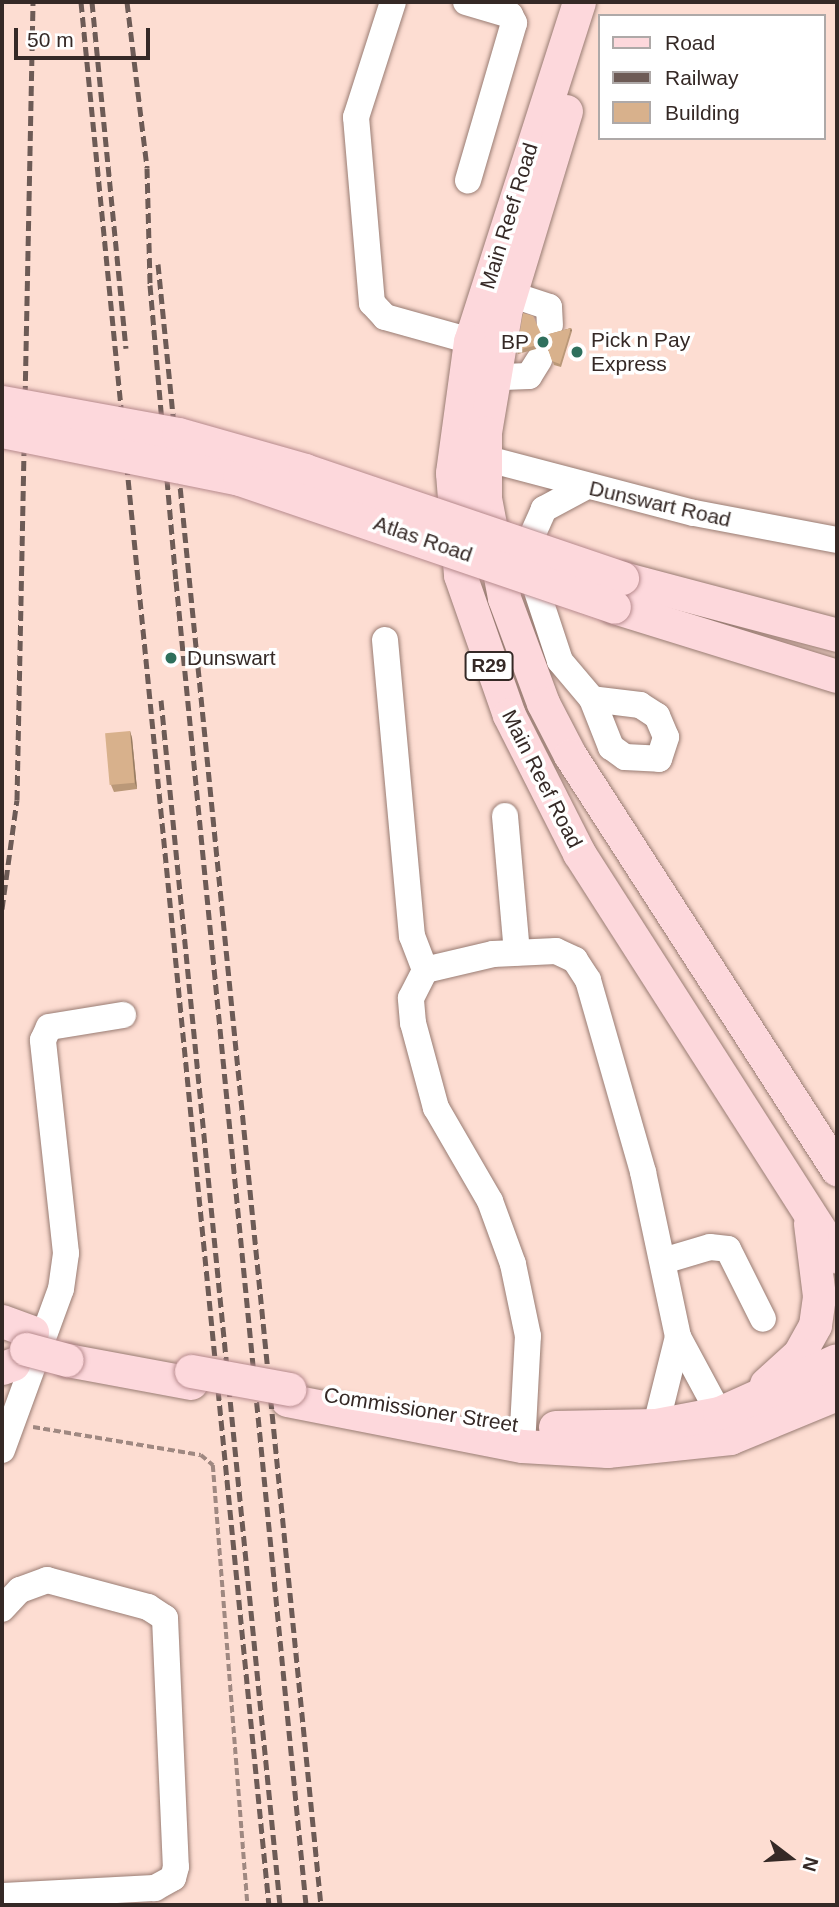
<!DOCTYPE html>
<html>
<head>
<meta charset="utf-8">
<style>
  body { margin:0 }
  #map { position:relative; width:839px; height:1907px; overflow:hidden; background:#fdddd2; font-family:Helvetica,sans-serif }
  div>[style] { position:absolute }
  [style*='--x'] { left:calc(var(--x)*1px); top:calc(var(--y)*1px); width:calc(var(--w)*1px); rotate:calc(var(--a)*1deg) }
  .path>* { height:3.5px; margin-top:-1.75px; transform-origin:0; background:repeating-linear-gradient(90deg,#9f8881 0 7px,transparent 0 10.5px) }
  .roads { filter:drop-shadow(0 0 2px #997c73) drop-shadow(0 0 2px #997c73) }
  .minor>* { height:26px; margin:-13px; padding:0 13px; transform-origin:13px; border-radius:13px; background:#fff }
  .major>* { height:33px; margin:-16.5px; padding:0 16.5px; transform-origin:16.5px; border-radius:16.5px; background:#fdd8dc }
  .rail>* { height:5px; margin-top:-2.5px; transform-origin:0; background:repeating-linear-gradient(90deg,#6d5b56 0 10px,transparent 0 15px) }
  .bridges { filter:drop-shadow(0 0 2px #b68a8d) drop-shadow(0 0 2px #b68a8d) }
  .major-bridge>* { height:33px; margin:-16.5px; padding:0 16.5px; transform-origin:16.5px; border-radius:16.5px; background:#fdd8dc }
  .wall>* { inset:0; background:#ba9878 }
  .shaded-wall>* { inset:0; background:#977c62; transform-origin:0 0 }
  .building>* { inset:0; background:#d8b18c; transform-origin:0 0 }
  .dots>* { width:19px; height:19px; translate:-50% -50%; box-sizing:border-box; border:4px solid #fff; border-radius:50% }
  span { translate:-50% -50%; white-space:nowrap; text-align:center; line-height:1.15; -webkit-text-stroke:7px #fff; paint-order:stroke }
  .shield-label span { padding:2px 5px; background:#fff; border:2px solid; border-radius:5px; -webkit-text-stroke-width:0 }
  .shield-label { font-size:19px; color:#352926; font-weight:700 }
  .street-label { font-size:21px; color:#352926 }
  .poi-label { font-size:21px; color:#352926 }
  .left { translate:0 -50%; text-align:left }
  .right { translate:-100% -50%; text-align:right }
  .frame { position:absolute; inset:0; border:4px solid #352926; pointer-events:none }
  .legend { position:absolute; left:598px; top:14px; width:228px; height:126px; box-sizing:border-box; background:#fff; border:2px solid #aea9a8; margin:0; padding:9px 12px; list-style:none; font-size:21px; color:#352926 }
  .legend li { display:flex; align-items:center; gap:14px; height:35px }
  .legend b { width:35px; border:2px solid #aea9a8 }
  .north { position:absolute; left:755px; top:1823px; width:70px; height:70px; -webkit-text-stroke:5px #fff; paint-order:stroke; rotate:107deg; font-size:19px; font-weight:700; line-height:28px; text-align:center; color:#352926 }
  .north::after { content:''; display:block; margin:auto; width:24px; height:32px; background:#352926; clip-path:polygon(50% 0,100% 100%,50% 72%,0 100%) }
  .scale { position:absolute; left:14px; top:28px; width:136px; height:32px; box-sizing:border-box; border:4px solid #352926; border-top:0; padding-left:9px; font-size:21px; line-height:24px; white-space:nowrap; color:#352926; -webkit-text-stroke:5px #fff; paint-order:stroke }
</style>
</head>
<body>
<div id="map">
  <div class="path">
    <i style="--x:33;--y:1427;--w:170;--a:9.5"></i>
    <i style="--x:201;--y:1455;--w:16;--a:40"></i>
    <i style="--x:213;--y:1465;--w:441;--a:85.5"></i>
  </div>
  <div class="roads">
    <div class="minor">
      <i style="--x:393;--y:2;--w:121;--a:107.8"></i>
      <i style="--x:356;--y:117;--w:187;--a:85.1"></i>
      <i style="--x:372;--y:303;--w:19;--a:47"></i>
      <i style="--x:385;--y:317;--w:108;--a:15.6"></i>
      <i style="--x:466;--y:2;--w:46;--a:16.5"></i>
      <i style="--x:510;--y:15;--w:9;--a:63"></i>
      <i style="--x:514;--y:23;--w:164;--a:106.3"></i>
      <i style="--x:510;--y:294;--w:41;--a:18.4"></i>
      <i style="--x:549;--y:307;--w:18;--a:87"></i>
      <i style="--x:477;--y:378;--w:52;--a:-2.2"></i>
      <i style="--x:529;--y:376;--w:19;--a:-58"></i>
      <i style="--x:484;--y:458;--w:217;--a:14.7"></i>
      <i style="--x:694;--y:513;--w:146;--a:10.7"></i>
      <i style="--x:585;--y:487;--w:47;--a:151.8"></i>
      <i style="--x:544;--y:509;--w:42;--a:114.1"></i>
      <i style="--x:527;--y:547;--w:20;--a:84"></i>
      <i style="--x:529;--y:567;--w:99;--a:71.7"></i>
      <i style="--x:560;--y:661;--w:50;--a:49.9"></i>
      <i style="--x:592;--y:699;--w:52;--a:68.4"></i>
      <i style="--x:611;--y:747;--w:17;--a:36"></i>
      <i style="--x:625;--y:757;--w:34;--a:3"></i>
      <i style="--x:659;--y:759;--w:23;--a:-72"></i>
      <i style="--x:666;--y:737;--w:23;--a:-113"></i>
      <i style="--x:657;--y:716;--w:20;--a:-147"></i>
      <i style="--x:640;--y:705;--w:48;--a:-172.9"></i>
      <i style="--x:385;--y:640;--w:297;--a:84.8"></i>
      <i style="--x:412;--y:936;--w:36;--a:69"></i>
      <i style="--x:505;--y:816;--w:137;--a:85"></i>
      <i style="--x:663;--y:1261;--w:49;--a:-16.6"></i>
      <i style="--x:710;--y:1247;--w:18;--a:6"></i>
      <i style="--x:728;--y:1249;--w:78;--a:63.4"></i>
      <i style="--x:656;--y:1425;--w:91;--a:-76"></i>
      <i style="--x:522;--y:1446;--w:110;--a:-86.9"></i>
      <i style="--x:528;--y:1336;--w:74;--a:-101.8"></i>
      <i style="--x:513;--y:1264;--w:67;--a:-110.1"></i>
      <i style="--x:490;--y:1201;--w:108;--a:-120.1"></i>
      <i style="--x:436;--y:1108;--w:88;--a:-105.1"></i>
      <i style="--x:413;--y:1023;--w:25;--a:-95"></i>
      <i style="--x:411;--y:998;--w:31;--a:-63"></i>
      <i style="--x:425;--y:970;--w:70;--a:-13.2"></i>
      <i style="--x:493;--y:954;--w:63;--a:-2.7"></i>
      <i style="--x:556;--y:951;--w:21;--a:25"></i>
      <i style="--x:575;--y:960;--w:24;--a:57"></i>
      <i style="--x:588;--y:980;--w:200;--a:74"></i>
      <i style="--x:643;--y:1172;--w:169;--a:78"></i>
      <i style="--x:678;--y:1337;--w:86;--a:61.7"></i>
      <i style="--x:2;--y:1450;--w:171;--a:-69.9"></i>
      <i style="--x:61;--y:1289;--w:36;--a:-82"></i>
      <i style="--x:66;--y:1253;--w:214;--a:-96.2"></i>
      <i style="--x:43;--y:1040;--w:14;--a:-65"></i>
      <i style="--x:49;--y:1027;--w:75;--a:-9.2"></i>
      <i style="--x:2;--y:1609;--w:26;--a:-47"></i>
      <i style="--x:20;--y:1590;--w:29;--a:-20"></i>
      <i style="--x:47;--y:1580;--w:105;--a:15"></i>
      <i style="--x:148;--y:1607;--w:20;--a:33"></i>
      <i style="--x:165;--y:1618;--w:249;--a:87.5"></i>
      <i style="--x:176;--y:1867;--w:11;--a:105"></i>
      <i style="--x:173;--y:1878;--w:21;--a:151"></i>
      <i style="--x:155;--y:1888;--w:153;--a:177"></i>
    </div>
    <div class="major">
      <i style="--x:579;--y:2;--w:356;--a:107.8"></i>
      <i style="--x:470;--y:341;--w:133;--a:97.8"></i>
      <i style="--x:452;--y:473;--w:102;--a:85.5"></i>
      <i style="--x:460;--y:575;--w:148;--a:70.7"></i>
      <i style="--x:509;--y:715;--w:155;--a:63.1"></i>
      <i style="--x:579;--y:853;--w:479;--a:57.4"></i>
      <i style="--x:566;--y:111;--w:206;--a:106.9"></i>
      <i style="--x:506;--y:308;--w:126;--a:99.6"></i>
      <i style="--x:485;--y:432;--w:66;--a:90"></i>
      <i style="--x:485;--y:498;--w:102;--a:79.2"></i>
      <i style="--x:504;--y:598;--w:112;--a:69.6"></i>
      <i style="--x:543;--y:703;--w:59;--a:62.6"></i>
      <i style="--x:570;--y:755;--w:493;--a:57.2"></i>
      <i style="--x:622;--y:578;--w:222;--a:14.8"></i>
      <i style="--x:614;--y:607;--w:233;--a:17.2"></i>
      <i style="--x:2;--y:1321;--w:32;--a:20"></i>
      <i style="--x:67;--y:1360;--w:126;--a:10.5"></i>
      <i style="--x:2;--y:1368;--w:12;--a:-20"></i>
      <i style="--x:766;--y:1384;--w:45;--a:-42.3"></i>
      <i style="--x:799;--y:1354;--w:33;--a:-61"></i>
      <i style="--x:815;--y:1325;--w:29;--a:-82"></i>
      <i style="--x:819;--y:1296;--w:73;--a:-97.1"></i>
      <i style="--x:287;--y:1400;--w:239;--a:11.1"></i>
      <i style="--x:522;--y:1446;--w:85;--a:3.4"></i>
      <i style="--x:607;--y:1451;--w:124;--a:-6"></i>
      <i style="--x:730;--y:1438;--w:116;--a:-22.4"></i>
      <i style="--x:555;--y:1427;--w:101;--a:-1.1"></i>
      <i style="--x:656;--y:1425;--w:64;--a:-10.8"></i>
      <i style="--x:719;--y:1413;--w:129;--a:-24.2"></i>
    </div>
  </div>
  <div class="rail">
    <i style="--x:81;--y:2;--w:1912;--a:84.36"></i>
    <i style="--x:92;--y:2;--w:348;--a:84.4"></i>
    <i style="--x:127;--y:2;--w:167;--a:83.1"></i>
    <i style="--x:147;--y:168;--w:117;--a:88.5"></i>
    <i style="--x:150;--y:285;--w:297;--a:85"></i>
    <i style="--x:176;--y:581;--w:1330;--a:84.39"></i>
    <i style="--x:158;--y:264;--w:1649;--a:84.33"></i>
    <i style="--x:161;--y:700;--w:1211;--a:84.36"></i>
    <i style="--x:2;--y:909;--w:110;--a:-82.2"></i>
    <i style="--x:17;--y:800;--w:798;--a:-88.85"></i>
  </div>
  <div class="bridges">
    <div class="major-bridge">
      <i style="--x:2;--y:402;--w:179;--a:10.3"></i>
      <i style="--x:178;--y:434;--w:132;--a:15.8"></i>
      <i style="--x:305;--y:470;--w:335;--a:18.8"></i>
      <i style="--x:2;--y:431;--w:242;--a:11.4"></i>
      <i style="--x:239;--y:479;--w:396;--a:18.8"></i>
      <i style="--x:26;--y:1349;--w:42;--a:15"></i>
      <i style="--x:191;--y:1371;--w:100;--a:10.4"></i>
    </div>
  </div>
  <div class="wall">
    <i style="clip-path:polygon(571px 328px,572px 331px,561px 367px,554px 365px,547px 346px,518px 354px,517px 350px,542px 336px)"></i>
    <i style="clip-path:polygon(130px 731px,132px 738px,137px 789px,114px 792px,111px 785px)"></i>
  </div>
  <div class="shaded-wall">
    <i style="left:571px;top:328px;width:3px;height:38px;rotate:72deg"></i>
    <i style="clip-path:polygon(130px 731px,132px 738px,137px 789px,135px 783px)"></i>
  </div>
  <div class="building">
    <i style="clip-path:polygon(523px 313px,533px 316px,542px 336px,571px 328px,560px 364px,552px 361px,546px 343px,517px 350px)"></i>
    <i style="left:130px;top:731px;width:52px;height:25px;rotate:85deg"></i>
  </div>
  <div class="dots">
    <i style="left:543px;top:342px;background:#2f6f5c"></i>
    <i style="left:577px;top:352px;background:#2f6f5c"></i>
    <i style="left:171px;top:658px;background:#2f6f5c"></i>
  </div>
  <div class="shield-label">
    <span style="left:489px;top:666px">R29</span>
  </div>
  <div class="street-label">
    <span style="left:509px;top:216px;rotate:-73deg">Main Reef Road</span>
    <span style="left:660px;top:504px;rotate:13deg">Dunswart Road</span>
    <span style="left:423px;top:539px;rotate:19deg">Atlas Road</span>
    <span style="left:542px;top:779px;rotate:63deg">Main Reef Road</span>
    <span style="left:421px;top:1410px;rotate:9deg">Commissioner Street</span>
  </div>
  <div class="poi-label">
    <span class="left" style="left:591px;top:352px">Pick n Pay<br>Express</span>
    <span class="right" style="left:529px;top:342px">BP</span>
    <span class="left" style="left:187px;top:658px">Dunswart</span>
  </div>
  <div class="frame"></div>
  <ul class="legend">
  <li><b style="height:9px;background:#fdd8dc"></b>Road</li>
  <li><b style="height:9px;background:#6d5b56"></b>Railway</li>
  <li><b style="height:19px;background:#d8b18c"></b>Building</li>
  </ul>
  <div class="north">N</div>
  <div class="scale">50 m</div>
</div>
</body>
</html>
